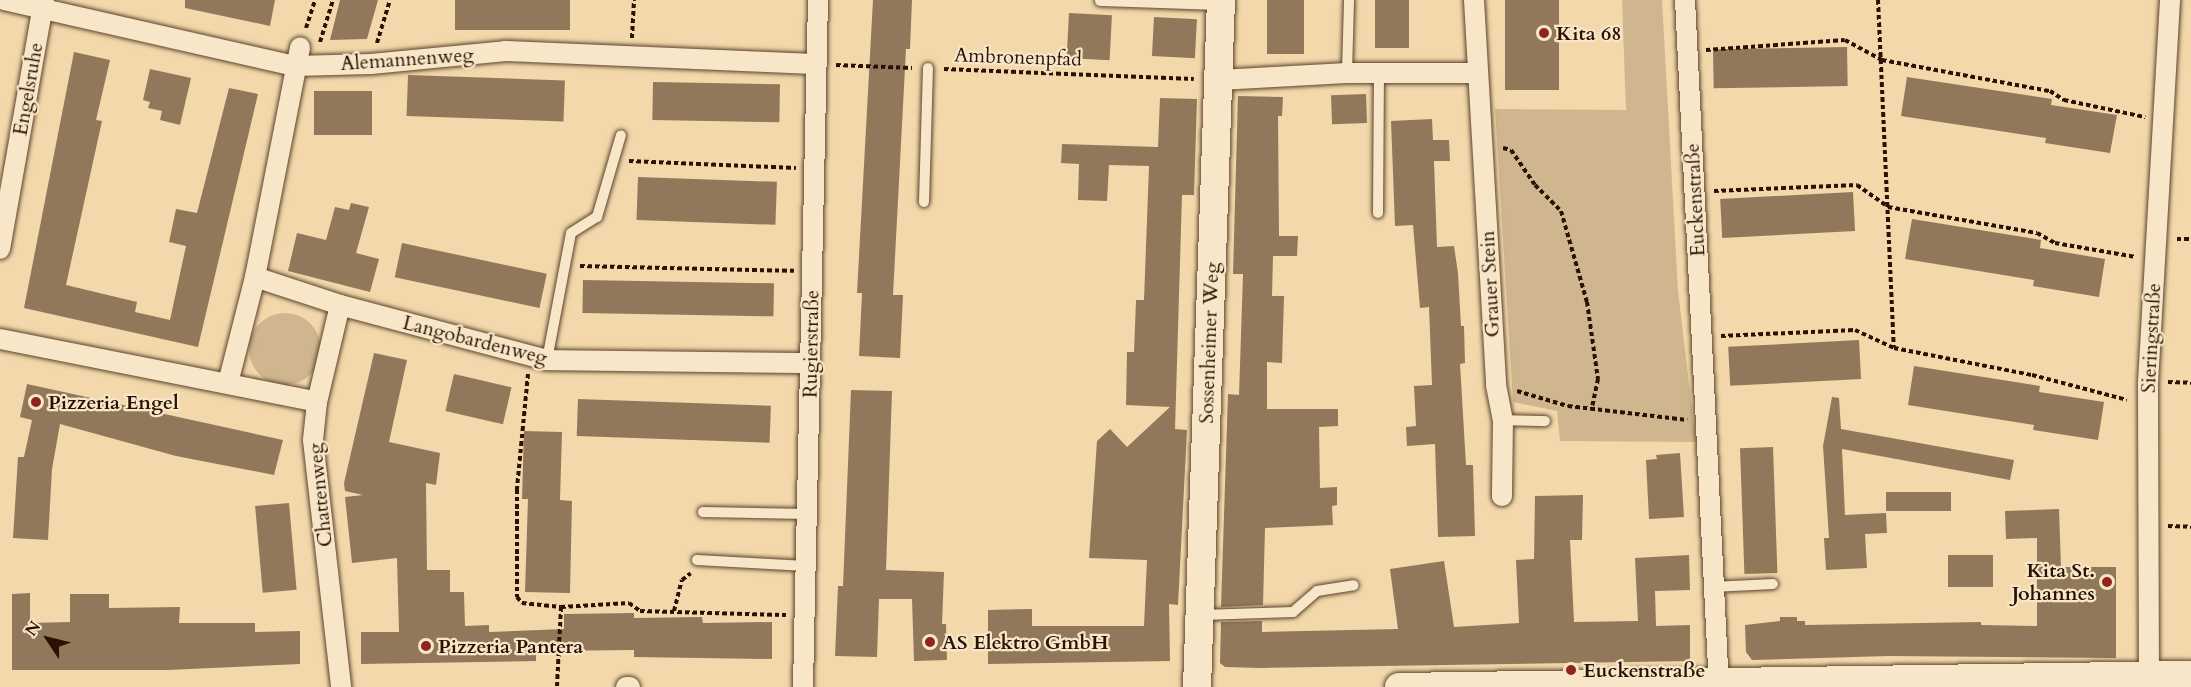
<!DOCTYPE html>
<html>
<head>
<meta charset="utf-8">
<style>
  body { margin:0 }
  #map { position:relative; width:2191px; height:687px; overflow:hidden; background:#f2d8aa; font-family:Cardo,serif }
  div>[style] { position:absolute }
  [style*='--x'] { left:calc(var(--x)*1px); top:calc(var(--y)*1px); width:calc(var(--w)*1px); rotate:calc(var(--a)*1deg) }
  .green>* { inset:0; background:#d0b68e }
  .round { border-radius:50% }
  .building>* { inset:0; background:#92785a; transform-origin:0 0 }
  .path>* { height:4px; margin-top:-2px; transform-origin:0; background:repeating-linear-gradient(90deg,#2a1103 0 4.5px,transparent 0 7.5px) }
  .roads { filter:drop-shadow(0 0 2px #5c432d) drop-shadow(0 0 2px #5c432d) }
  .lane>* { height:10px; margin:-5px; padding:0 5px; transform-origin:5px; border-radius:5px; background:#f7e6c8 }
  .street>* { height:20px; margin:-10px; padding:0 10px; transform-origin:10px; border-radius:10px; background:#f7e6c8 }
  .secondary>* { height:28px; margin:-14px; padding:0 14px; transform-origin:14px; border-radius:14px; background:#f7e6c8 }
  .dots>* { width:16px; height:16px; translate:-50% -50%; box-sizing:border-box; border:3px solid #f7e6c8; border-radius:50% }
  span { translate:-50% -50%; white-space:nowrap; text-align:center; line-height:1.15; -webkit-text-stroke:4.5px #f7e6c8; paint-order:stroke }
  .poi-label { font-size:20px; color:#2a1103; font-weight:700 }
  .left { translate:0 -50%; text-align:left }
  .right { translate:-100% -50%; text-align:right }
  .street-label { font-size:20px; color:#2a1103 }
  .north { position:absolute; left:18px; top:609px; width:60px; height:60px; -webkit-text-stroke:4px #f7e6c8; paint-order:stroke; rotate:305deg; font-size:16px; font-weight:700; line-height:24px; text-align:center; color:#2a1103 }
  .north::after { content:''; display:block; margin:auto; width:21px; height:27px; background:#2a1103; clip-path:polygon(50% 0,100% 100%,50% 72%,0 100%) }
</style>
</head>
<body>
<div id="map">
  <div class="green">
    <i style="clip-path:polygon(1622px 0,1662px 0,1678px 291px,1696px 442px,1560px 441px,1557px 411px,1513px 402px,1495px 109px,1626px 110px)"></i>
    <i class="round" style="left:249px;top:313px;width:72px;height:72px"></i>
  </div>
  <div class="building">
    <i style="clip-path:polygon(185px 0,275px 0,270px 26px,185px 8px)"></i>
    <i style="clip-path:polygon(340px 0,378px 0,367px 39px,330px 40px)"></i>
    <i style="left:455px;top:0;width:115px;height:30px"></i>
    <i style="clip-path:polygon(873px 0,912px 0,910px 49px,906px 49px,893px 295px,903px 295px,900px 358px,859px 356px,862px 293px,857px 293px)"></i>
    <i style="left:1267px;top:0;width:37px;height:54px"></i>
    <i style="left:1375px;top:0;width:34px;height:48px"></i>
    <i style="left:1505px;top:0;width:54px;height:90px"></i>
    <i style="left:1069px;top:13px;width:43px;height:45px;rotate:3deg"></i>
    <i style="left:1154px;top:17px;width:43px;height:39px;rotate:3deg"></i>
    <i style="left:1847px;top:47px;width:39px;height:134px;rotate:89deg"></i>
    <i style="clip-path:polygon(74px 52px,110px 60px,96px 120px,102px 121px,66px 285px,137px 302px,135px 312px,170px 320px,186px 246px,169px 242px,176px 209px,197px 213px,229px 88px,258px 94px,198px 347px,24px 308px)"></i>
    <i style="clip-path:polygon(150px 69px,191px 78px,180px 125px,160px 120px,162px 111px,148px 108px,150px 102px,143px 100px)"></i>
    <i style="left:408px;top:75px;width:157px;height:41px;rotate:2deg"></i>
    <i style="clip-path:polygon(1907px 77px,2052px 99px,2051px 105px,2117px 115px,2110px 153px,2045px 143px,2046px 138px,1901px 116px)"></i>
    <i style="left:653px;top:82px;width:127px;height:38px;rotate:1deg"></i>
    <i style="left:314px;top:91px;width:58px;height:44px"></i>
    <i style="left:1366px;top:94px;width:29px;height:35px;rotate:88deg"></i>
    <i style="clip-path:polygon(1238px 96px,1283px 97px,1282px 116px,1278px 116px,1279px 236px,1298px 236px,1297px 256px,1273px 256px,1272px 296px,1284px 296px,1282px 363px,1267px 362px,1267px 409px,1338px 409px,1338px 426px,1319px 427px,1320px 488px,1337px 487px,1337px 505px,1332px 506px,1333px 525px,1265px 528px,1263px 605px,1221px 607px,1228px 394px,1239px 395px,1243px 274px,1233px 274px)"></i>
    <i style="clip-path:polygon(1160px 98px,1197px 99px,1194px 195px,1182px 195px,1175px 429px,1187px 430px,1178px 605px,1169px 604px,1170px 661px,988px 664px,988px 610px,1032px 609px,1032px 626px,1144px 626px,1147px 560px,1089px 558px,1097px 441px,1110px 429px,1127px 447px,1170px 407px,1126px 405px,1127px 352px,1134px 352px,1136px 300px,1144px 300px,1149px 166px,1109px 165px,1107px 201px,1078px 200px,1079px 164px,1061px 163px,1062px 144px,1158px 147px)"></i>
    <i style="clip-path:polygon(1432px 119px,1433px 140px,1449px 140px,1450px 161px,1434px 161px,1437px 247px,1454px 246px,1458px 273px,1461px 326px,1464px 326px,1465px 363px,1460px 364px,1466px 465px,1473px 465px,1475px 536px,1438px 537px,1435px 444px,1407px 446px,1406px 427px,1416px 426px,1414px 386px,1432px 385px,1429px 307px,1420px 308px,1413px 225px,1395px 226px,1391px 121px)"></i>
    <i style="left:638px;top:177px;width:139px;height:43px;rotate:2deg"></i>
    <i style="left:1853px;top:192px;width:39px;height:133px;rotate:87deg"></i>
    <i style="clip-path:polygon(351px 203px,369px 207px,356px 253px,379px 259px,370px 292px,288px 271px,297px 233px,326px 240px,335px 207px,349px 210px)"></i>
    <i style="clip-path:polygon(1912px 219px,2041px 240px,2040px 248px,2105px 259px,2099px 297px,2033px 286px,2034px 280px,1905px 259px)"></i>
    <i style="left:402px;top:243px;width:148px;height:35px;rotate:12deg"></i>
    <i style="left:583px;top:280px;width:191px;height:33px;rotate:1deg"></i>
    <i style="left:1859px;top:340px;width:39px;height:131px;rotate:87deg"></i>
    <i style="clip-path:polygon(374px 353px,407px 360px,389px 442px,440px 453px,436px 485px,426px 483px,427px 570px,450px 570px,450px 592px,464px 592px,465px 626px,489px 625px,489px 632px,564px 629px,564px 614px,634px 613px,634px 618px,702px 617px,703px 623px,772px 622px,772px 659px,634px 657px,634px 650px,536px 651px,536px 661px,361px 664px,361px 632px,399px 632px,397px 558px,352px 563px,345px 497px,363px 495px,345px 491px,344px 483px)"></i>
    <i style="clip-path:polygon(1914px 366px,2040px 386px,2039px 392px,2104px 402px,2098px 440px,2033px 430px,2034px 425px,1908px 405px)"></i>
    <i style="left:454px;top:374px;width:59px;height:38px;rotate:13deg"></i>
    <i style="clip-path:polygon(27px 384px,283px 440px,274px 475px,176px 456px,60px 424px,52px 469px,48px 540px,13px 538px,18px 457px,24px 457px,32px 420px,20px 417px)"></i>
    <i style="clip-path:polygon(851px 390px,892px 391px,886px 570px,944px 572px,942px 624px,946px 624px,947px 660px,914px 661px,912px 599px,879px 599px,877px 657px,835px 656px,838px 586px,843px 586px)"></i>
    <i style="clip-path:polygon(1832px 397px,1839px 398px,1841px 429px,2014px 460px,2010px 480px,1842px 449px,1845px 515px,1886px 513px,1887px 533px,1865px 534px,1867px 568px,1826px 570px,1824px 538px,1829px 538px,1823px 446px)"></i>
    <i style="left:578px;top:399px;width:193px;height:37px;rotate:2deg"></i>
    <i style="clip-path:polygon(524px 431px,562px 432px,560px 500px,572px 501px,570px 593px,525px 592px,528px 499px,522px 499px)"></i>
    <i style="left:1773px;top:447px;width:126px;height:33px;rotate:88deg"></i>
    <i style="clip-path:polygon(1680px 453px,1684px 517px,1649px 519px,1646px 460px,1657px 459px,1656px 455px)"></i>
    <i style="left:1951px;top:492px;width:19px;height:65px;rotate:90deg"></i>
    <i style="clip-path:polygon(1583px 495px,1582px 540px,1570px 540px,1574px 622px,1638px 621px,1635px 558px,1689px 555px,1690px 590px,1655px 591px,1656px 626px,1690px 625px,1690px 661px,1261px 668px,1225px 667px,1220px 663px,1221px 622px,1262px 621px,1262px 632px,1398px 629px,1390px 569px,1444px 561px,1454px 627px,1519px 623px,1516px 560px,1534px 559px,1535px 496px)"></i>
    <i style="left:289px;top:503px;width:87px;height:34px;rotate:85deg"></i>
    <i style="clip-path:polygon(2059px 509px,2061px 567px,2116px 567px,2116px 658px,1888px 656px,1752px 660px,1746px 652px,1745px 625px,1780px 621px,1780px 617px,1797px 617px,1797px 621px,1805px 621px,1805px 625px,1981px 622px,1981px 625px,2037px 626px,2037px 538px,2006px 539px,2005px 511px)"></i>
    <i style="left:1948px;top:555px;width:45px;height:32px"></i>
    <i style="clip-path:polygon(30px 593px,30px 623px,70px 622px,70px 594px,109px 594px,109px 608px,180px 607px,179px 623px,255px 623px,255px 632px,300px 631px,300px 664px,168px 670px,12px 670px,12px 594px)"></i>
  </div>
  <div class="path">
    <i style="--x:1878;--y:0;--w:348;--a:87.4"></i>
    <i style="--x:306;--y:28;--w:29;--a:-72"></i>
    <i style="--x:632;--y:38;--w:38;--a:-87"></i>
    <i style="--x:320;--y:42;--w:44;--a:-72.8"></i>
    <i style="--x:377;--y:43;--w:45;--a:-73.2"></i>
    <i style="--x:1706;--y:50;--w:139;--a:-4.1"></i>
    <i style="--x:1845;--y:40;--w:42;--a:28.4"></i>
    <i style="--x:1882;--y:60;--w:171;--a:10.5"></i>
    <i style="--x:2050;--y:91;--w:17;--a:33"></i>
    <i style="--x:2064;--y:100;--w:83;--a:11.9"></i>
    <i style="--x:836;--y:65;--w:76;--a:2.3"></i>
    <i style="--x:944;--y:69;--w:250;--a:2.3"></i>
    <i style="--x:1503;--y:148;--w:8;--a:14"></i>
    <i style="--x:1511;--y:150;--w:42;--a:55.6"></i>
    <i style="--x:1535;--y:185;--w:37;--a:45"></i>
    <i style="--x:1561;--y:211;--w:95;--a:74.1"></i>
    <i style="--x:1587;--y:302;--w:78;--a:81.9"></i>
    <i style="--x:1598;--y:379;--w:30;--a:102"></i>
    <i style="--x:629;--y:161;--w:167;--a:2.4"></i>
    <i style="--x:1714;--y:191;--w:143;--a:-2.4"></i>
    <i style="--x:1857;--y:185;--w:38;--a:35"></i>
    <i style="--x:1888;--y:207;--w:151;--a:9.9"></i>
    <i style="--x:2037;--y:233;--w:21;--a:29"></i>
    <i style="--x:2055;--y:243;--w:82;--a:9.8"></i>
    <i style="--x:2177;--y:239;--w:14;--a:0"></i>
    <i style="--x:580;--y:266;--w:214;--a:1.3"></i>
    <i style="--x:1721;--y:336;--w:134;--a:-2.6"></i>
    <i style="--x:1855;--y:330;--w:43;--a:24.8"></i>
    <i style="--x:1894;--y:348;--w:141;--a:11.1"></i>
    <i style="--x:2032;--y:375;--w:98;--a:14.7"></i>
    <i style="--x:528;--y:374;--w:116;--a:95.5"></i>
    <i style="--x:517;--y:489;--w:108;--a:90"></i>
    <i style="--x:517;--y:597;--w:8;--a:50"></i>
    <i style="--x:522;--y:603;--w:39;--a:6"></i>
    <i style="--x:561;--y:607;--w:80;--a:92.9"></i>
    <i style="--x:2168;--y:382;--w:23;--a:2"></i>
    <i style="--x:1517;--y:391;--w:53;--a:16.4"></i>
    <i style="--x:1568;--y:406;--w:120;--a:6.7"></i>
    <i style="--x:2168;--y:526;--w:23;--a:2"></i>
    <i style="--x:561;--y:607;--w:68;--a:-3.4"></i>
    <i style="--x:629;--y:603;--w:14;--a:36"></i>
    <i style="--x:640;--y:611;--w:146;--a:1.6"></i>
    <i style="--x:674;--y:611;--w:32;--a:-76"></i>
    <i style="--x:682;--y:580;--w:11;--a:-38"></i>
  </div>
  <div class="roads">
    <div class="lane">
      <i style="--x:1100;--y:1;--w:121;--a:1.9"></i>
      <i style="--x:1347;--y:73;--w:73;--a:-88.4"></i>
      <i style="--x:924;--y:202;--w:134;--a:-88.3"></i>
      <i style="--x:1378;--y:213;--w:140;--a:-89.6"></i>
      <i style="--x:547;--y:360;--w:129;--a:-79.3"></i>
      <i style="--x:571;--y:233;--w:31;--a:-32"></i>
      <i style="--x:597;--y:217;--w:85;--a:-73.7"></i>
      <i style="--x:1503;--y:420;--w:42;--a:1.4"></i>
      <i style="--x:703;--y:512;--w:104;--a:1.1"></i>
      <i style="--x:697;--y:560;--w:109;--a:3.2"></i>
      <i style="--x:1712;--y:587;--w:61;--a:-2.8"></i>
      <i style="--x:1202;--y:615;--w:91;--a:-1.9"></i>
      <i style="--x:1293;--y:612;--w:32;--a:-41"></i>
      <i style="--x:1317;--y:591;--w:37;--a:-9"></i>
    </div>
    <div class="street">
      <i style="--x:4;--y:0;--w:298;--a:12.8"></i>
      <i style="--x:295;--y:66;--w:76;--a:-1.5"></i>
      <i style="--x:371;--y:64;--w:135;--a:-5.5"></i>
      <i style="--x:505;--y:51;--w:311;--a:2.4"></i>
      <i style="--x:1474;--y:0;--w:386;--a:86.7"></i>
      <i style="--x:1496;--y:385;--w:36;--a:79"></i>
      <i style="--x:1503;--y:420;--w:76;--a:90.8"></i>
      <i style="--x:1685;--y:0;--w:688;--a:87.17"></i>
      <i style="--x:1219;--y:80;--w:128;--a:-3.1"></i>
      <i style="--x:1347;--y:73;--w:128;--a:0"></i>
      <i style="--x:0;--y:249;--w:253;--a:-80"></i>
      <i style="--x:255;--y:277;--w:89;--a:18.2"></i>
      <i style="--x:340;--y:305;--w:214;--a:14.9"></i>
      <i style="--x:547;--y:360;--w:263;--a:0.7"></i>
      <i style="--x:340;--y:305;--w:100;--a:103.3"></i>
      <i style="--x:317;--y:402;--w:38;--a:96"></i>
      <i style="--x:313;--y:440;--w:249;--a:83.5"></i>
      <i style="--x:0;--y:339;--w:323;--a:11.2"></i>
      <i style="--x:228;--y:383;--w:109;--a:-75.7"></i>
      <i style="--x:255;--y:277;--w:234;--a:-78.9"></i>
      <i style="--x:2149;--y:677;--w:295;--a:-90.2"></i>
      <i style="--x:2148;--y:382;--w:383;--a:-86.7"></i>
      <i style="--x:626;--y:687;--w:4;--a:0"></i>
      <i style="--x:803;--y:687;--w:687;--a:-88.75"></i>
    </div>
    <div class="secondary">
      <i style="--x:1197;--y:687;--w:687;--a:-88"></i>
      <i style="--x:1399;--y:687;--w:792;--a:-0.87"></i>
    </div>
  </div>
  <div class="dots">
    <i style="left:1544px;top:33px;background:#8f2418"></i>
    <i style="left:36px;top:402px;background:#8f2418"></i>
    <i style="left:2107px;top:582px;background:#8f2418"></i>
    <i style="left:930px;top:642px;background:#8f2418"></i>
    <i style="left:426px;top:646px;background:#8f2418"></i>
    <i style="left:1571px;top:670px;background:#8f2418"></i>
  </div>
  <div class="poi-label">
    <span class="left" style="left:1556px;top:33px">Kita 68</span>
    <span class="left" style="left:48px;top:402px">Pizzeria Engel</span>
    <span class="right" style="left:2095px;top:582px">Kita St.<br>Johannes</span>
    <span class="left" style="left:942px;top:642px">AS Elektro GmbH</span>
    <span class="left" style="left:438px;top:646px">Pizzeria Pantera</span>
    <span class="left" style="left:1583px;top:670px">Euckenstraße</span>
  </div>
  <div class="street-label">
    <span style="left:1018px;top:57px;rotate:2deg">Ambronenpfad</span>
    <span style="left:407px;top:59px;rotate:-4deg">Alemannenweg</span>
    <span style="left:28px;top:89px;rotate:-80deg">Engelsruhe</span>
    <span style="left:1695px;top:200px;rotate:-93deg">Euckenstraße</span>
    <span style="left:1490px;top:284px;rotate:-93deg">Grauer Stein</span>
    <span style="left:2151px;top:338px;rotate:-87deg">Sieringstraße</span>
    <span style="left:475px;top:340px;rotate:14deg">Langobardenweg</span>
    <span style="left:1209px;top:343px;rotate:-88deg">Sossenheimer Weg</span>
    <span style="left:811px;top:344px;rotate:-89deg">Rugierstraße</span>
    <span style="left:320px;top:495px;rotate:-96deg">Chattenweg</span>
  </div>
  <div class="north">N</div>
</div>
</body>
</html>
